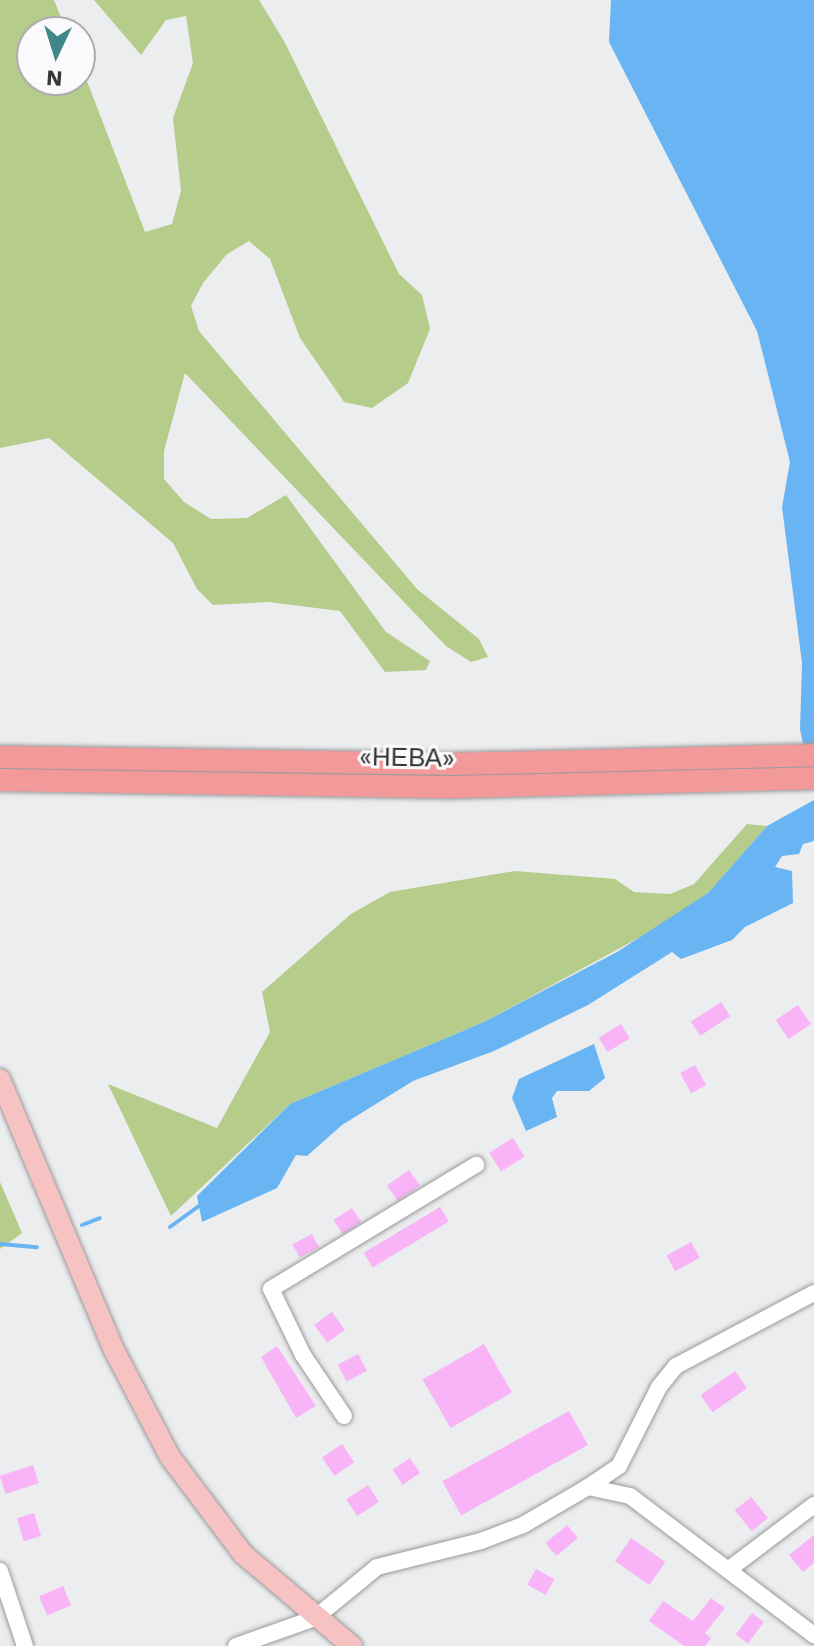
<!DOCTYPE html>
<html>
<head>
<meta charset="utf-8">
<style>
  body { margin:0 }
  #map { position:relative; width:814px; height:1646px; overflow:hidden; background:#ecedef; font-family:"Work Sans",sans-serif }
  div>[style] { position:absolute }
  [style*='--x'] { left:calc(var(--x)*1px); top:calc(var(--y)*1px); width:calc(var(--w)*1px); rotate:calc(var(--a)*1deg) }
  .green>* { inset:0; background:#b5cc8b }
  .water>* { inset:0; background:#69b4f2 }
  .stream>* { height:4px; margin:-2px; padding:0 2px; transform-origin:2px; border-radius:2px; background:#69b4f2 }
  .building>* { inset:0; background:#f8b4f7; transform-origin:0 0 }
  .roads { filter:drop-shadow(0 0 2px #9a9a9c) drop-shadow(0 0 2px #9a9a9c) }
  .minor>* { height:16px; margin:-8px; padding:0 8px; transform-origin:8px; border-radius:8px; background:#fff }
  .major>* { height:20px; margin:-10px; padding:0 10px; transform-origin:10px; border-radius:10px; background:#f7c2c2 }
  .highway>* { height:22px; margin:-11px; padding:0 11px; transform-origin:11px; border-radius:11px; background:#f2999a }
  span { translate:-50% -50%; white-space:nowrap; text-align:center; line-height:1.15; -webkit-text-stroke:6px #fafafc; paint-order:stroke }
  .street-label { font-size:26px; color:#373738 }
  .north { position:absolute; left:16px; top:16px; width:80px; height:80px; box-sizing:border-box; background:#fafafc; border:2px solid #acacae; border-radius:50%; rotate:184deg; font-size:22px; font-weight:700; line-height:32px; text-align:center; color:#373738 }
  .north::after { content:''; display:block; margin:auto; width:28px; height:36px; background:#3f878b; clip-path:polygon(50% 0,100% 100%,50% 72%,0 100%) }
</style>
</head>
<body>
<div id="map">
  <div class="green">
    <i style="clip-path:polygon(0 0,54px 0,67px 32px,32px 32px,32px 80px,80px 80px,80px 63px,145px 232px,172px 224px,181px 191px,173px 118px,193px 63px,186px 16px,166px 20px,141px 55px,94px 0,259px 0,284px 41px,399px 274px,422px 295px,430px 329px,408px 383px,372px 408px,344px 402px,300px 338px,270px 259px,249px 241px,227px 254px,203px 283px,191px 306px,199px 331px,417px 589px,479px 639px,488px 657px,471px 662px,446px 646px,185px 373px,164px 451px,164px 479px,184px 502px,211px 519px,247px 518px,286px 495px,386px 632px,430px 661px,426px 670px,385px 672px,340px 611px,268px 602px,213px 605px,197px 589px,173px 543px,49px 438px,0 448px)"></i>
    <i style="clip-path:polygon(747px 824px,767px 826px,708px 893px,666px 923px,484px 1022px,290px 1104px,171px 1216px,108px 1084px,217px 1128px,270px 1032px,262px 992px,351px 914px,390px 892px,515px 871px,615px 879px,634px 892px,670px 894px,694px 884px)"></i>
    <i style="clip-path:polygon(0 1182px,22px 1233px,0 1249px)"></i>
  </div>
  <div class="water">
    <i style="clip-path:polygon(611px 0,814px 0,814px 790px,800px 730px,802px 663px,782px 507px,790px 462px,757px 331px,609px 42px)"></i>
    <i style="clip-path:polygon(814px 800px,814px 841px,803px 844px,799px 854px,782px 856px,775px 867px,792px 871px,793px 903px,745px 927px,732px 940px,681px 959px,672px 952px,588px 1005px,494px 1051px,413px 1081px,342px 1125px,307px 1156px,296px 1155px,277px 1188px,202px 1222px,197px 1196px,290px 1104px,484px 1022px,617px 952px,708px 893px,767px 826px)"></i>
    <i style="clip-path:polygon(594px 1044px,605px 1078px,589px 1091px,557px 1091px,552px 1098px,557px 1117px,526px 1131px,512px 1098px,519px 1079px)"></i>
  </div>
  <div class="stream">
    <i style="--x:82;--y:1225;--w:19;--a:-21"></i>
    <i style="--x:170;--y:1227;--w:37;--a:-36"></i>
    <i style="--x:0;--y:1244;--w:37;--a:5"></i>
  </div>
  <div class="building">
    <i style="left:721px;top:1002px;width:17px;height:36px;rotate:57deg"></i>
    <i style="left:798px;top:1005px;width:23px;height:27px;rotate:56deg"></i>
    <i style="left:621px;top:1024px;width:17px;height:26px;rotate:59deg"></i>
    <i style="left:695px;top:1065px;width:23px;height:17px;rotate:61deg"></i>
    <i style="left:513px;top:1138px;width:22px;height:28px;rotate:58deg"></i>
    <i style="left:409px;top:1170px;width:19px;height:27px;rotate:55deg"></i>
    <i style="left:440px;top:1207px;width:17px;height:89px;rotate:59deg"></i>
    <i style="left:352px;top:1208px;width:17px;height:22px;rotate:57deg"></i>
    <i style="left:312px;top:1234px;width:15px;height:22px;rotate:62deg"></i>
    <i style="left:691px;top:1242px;width:18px;height:28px;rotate:61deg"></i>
    <i style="left:332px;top:1312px;width:22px;height:22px;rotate:54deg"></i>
    <i style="left:484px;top:1344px;width:56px;height:71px;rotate:60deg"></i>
    <i style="clip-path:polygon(277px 1346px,316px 1406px,296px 1418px,261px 1357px)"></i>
    <i style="left:358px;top:1354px;width:19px;height:23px;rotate:62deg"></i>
    <i style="left:735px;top:1371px;width:21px;height:42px;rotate:55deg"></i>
    <i style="left:569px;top:1411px;width:39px;height:145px;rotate:61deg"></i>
    <i style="left:342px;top:1444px;width:22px;height:24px;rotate:56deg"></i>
    <i style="left:410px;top:1458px;width:18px;height:21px;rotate:56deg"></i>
    <i style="left:33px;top:1465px;width:19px;height:35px;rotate:72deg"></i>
    <i style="left:368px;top:1485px;width:20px;height:26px;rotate:57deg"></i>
    <i style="left:751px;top:1497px;width:27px;height:21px;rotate:51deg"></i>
    <i style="left:34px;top:1513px;width:24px;height:18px;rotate:73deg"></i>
    <i style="left:567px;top:1525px;width:17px;height:28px;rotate:50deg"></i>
    <i style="clip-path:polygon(814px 1535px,814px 1563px,803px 1572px,789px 1555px)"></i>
    <i style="left:631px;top:1538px;width:42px;height:28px;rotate:35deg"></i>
    <i style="left:536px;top:1569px;width:21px;height:18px;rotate:29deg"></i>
    <i style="left:63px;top:1586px;width:21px;height:26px;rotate:67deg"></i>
    <i style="clip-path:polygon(711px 1598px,725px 1608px,705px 1633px,711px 1638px,705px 1646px,684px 1646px,649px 1621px,663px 1601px,693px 1621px)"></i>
    <i style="left:752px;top:1613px;width:15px;height:27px;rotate:37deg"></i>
  </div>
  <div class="roads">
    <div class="minor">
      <i style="--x:344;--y:1416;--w:73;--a:-123.9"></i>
      <i style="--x:303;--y:1355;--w:73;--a:-115.9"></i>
      <i style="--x:271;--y:1289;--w:240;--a:-31.2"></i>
      <i style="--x:588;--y:1487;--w:43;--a:12.1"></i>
      <i style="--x:630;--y:1496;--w:231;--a:37.1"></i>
      <i style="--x:728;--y:1570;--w:108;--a:-37.1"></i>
      <i style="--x:0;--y:1571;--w:79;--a:71.6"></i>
      <i style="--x:236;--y:1646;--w:84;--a:-19.5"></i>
      <i style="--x:315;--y:1618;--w:80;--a:-39.4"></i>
      <i style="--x:377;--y:1567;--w:107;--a:-14"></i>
      <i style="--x:481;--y:1541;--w:45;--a:-20.9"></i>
      <i style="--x:523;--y:1525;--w:75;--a:-30.3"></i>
      <i style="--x:588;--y:1487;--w:37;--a:-34"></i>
      <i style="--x:619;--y:1466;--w:89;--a:-63.1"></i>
      <i style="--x:659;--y:1387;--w:27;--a:-51"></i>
      <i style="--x:676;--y:1366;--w:156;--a:-27.9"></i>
    </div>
    <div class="major">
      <i style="--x:0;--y:1079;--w:292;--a:67.2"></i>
      <i style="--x:113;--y:1348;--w:123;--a:62.4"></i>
      <i style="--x:170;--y:1457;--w:121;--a:53"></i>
      <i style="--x:243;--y:1554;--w:143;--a:40.2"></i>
    </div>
    <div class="highway">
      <i style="--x:0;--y:757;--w:453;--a:0.9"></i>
      <i style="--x:453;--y:764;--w:361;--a:-1.4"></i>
      <i style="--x:0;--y:780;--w:454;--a:0.9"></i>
      <i style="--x:454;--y:787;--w:360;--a:-1.4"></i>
    </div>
  </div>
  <div class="street-label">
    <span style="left:407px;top:758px;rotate:1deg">«НЕВА»</span>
  </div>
  <div class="north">N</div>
</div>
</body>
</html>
